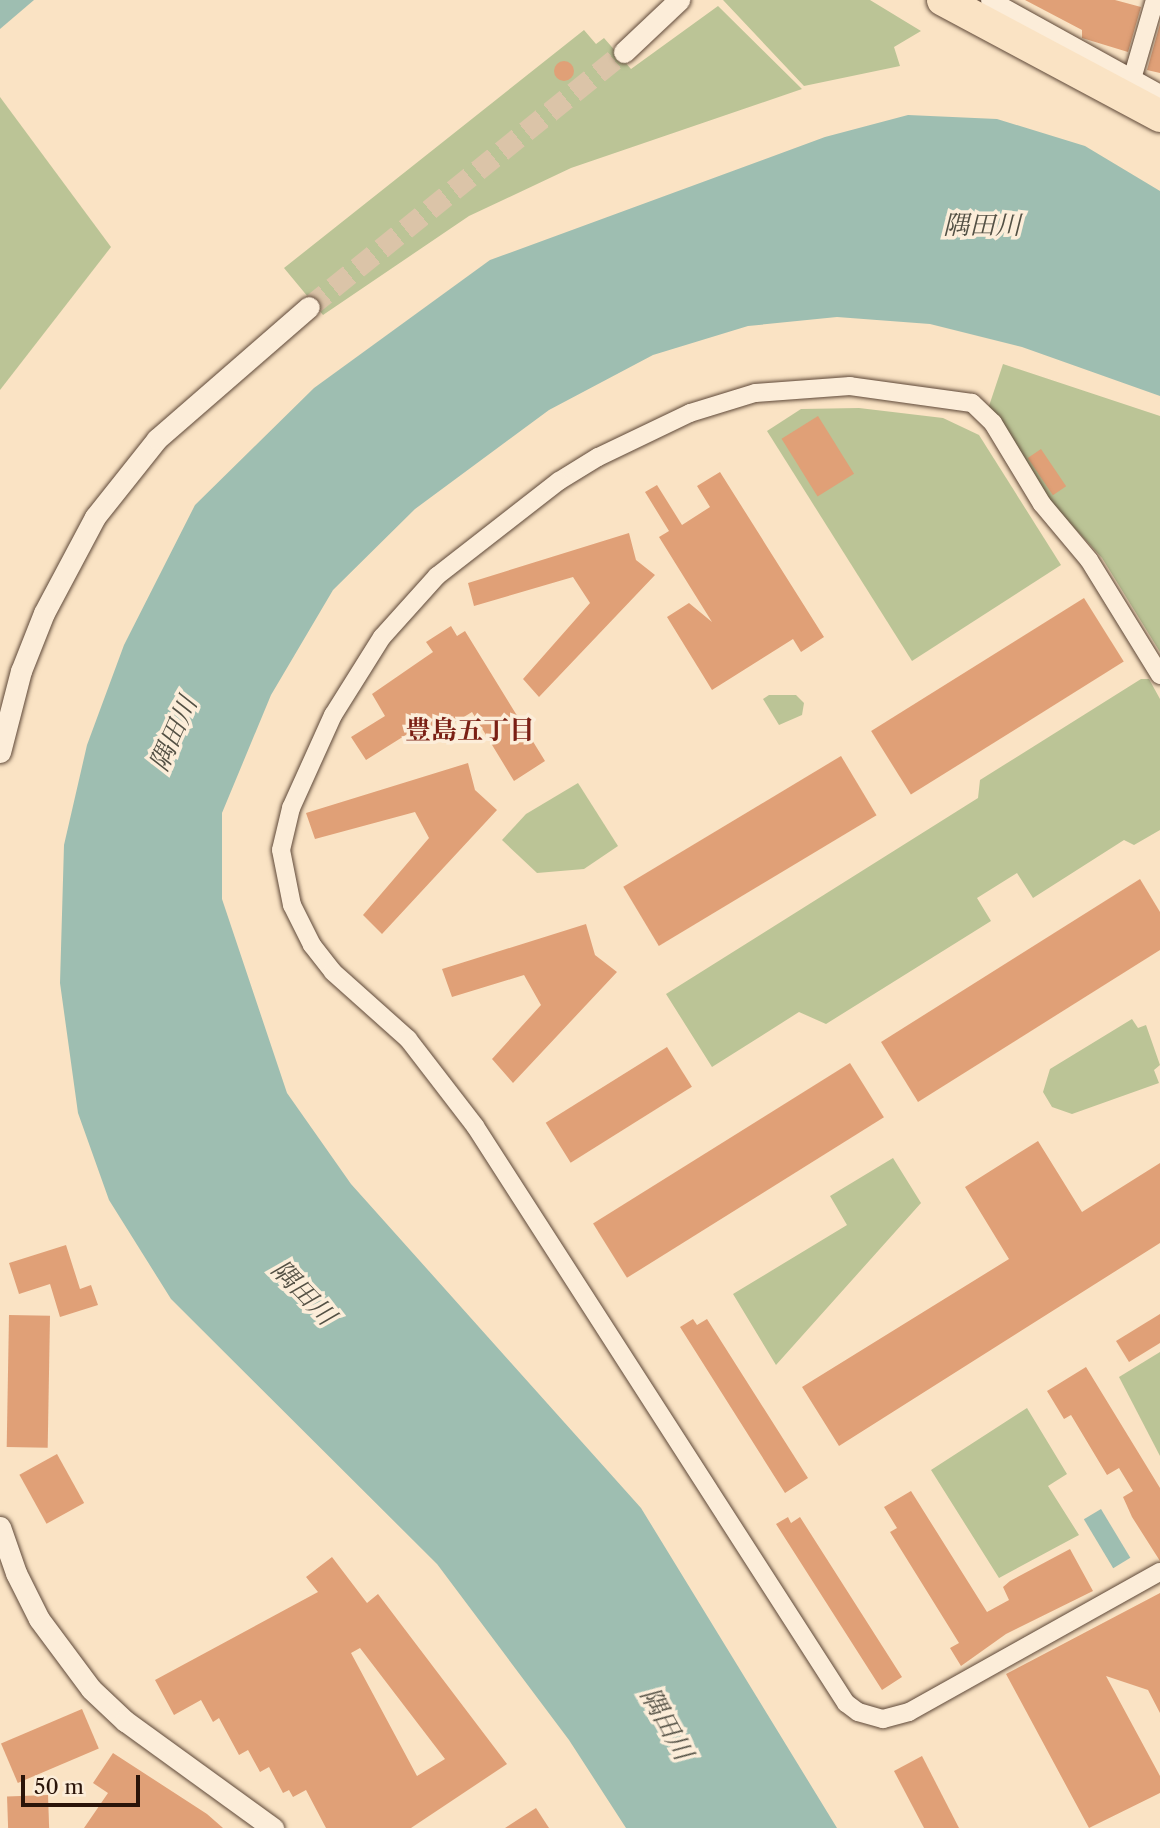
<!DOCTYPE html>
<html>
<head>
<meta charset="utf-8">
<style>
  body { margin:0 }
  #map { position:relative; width:1160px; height:1828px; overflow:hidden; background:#fae3c4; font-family:"Libre Caslon Text","Noto Serif JP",serif }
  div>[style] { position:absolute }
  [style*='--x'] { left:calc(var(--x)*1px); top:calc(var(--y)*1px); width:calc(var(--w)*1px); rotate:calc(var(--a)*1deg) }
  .green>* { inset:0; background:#bbc496 }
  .water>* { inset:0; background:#9ebeb1; transform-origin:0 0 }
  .building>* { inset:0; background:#e0a077; transform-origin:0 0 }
  .round { border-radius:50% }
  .tertiary-tunnel>* { height:21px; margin-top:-10.5px; transform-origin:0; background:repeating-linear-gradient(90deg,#dbc4a8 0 21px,transparent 0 31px) }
  .roads { filter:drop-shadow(0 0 2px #5e4838) drop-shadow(0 0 2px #5e4838) }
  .minor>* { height:18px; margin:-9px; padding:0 9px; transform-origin:9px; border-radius:9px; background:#fcedd9 }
  .tertiary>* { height:21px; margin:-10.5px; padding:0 10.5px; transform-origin:10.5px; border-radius:10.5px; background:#fcedd9 }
  .motorway>* { height:32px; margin:-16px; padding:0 16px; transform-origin:16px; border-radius:16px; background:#fae3c4 }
  span { translate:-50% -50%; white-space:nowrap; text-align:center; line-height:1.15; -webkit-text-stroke:7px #fcedd9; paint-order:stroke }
  .water-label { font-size:26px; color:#535044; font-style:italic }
  .neighbourhood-label { font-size:26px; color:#7a1f14; font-weight:700 }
  .scale { position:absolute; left:21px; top:1775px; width:119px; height:32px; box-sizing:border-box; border:4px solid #2a1409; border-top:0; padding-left:9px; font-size:21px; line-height:24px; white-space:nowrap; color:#2a1409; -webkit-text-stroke:5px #fcedd9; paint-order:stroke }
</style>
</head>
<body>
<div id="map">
  <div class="green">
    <i style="clip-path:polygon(723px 0,870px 0,921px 31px,894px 47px,900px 66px,804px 86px)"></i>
    <i style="clip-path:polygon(718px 6px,802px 89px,571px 168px,469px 216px,323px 315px,284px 268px,584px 30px,596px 44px,604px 38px,631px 69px)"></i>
    <i style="clip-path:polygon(0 97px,111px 247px,0 390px)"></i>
    <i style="clip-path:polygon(1003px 364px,1160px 416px,1160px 652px,1102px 558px,1048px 499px,989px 406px)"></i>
    <i style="clip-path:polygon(859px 408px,943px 418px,979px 435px,1061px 565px,912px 661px,767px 431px,801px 409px)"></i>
    <i style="clip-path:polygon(1141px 679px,1149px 679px,1160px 699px,1160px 830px,1134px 845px,1124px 840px,1033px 898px,1017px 873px,977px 898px,991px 921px,826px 1024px,799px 1012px,712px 1067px,666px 994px,978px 798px,980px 780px)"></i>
    <i style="clip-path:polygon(769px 695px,796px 695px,804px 703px,802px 715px,779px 725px,763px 699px)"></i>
    <i style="clip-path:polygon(578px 783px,618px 846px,584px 869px,537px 873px,502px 840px,526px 814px)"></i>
    <i style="clip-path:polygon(1132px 1019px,1138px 1028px,1146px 1025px,1160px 1065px,1154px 1070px,1159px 1083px,1072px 1114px,1052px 1107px,1043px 1092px,1050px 1069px)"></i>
    <i style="clip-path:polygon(893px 1158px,921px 1203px,776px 1365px,733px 1294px,847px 1225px,830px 1196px)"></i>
    <i style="clip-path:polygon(1160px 1352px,1160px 1456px,1119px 1377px)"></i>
    <i style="clip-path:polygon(1027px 1408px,1067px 1474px,1048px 1486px,1079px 1535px,999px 1578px,931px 1470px)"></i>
  </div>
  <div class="water">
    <i style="clip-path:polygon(0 0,34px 0,0 29px)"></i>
    <i style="clip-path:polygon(908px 115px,997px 119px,1085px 146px,1160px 191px,1160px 396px,1022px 347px,930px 324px,837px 317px,748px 326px,653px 355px,549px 410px,415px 509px,333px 590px,271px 695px,222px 813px,222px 899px,287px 1093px,351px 1184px,641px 1508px,837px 1828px,626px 1828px,569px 1740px,437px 1564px,171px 1299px,109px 1200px,78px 1113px,60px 983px,64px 845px,87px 745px,124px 645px,195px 505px,314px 388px,490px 260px,825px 137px)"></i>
    <i style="left:1101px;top:1509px;width:57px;height:20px;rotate:59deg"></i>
  </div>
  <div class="building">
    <i style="clip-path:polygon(1025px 0,1115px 0,1141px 7px,1128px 52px,1082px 38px,1082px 30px)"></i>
    <i style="clip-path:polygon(1160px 24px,1160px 73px,1147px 70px)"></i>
    <i class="round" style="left:554px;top:61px;width:20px;height:20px"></i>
    <i style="left:818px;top:416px;width:68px;height:43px;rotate:58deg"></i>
    <i style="left:1041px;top:449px;width:45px;height:16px;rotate:56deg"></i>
    <i style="clip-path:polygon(720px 472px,824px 637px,801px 652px,793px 639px,712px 690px,667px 617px,689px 603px,712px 622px,659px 537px,669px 531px,645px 492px,657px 485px,682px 525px,710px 507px,697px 486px)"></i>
    <i style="clip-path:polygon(629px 533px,636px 560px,655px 575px,539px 697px,523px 679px,590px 603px,573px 577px,474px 606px,468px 583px)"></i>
    <i style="left:1084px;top:598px;width:75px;height:251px;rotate:58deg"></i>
    <i style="clip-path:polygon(451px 626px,457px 636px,465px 631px,545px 761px,514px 781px,472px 712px,436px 734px,428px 721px,366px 760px,351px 737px,385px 716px,372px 694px,433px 652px,426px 642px)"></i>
    <i style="left:841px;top:756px;width:69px;height:254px;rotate:59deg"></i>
    <i style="clip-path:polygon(468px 763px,475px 790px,497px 810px,382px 934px,363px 915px,429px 838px,415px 812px,315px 839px,306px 813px)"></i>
    <i style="clip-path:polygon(1140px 879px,1160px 912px,1160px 950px,918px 1102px,881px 1042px)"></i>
    <i style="clip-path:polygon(586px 924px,595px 955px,617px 972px,513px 1083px,492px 1059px,541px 1005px,524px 975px,452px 997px,442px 969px)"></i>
    <i style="left:667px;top:1047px;width:47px;height:143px;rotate:58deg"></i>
    <i style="left:850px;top:1063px;width:64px;height:303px;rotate:58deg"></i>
    <i style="clip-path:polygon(1038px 1141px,1082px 1212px,1160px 1163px,1160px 1243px,839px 1446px,802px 1387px,1009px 1259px,965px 1187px)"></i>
    <i style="clip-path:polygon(66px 1245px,80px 1289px,91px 1285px,98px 1305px,60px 1317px,50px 1284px,19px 1294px,9px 1263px)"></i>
    <i style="clip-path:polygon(1160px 1314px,1160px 1343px,1129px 1362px,1116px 1341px)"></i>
    <i style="left:9px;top:1315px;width:41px;height:132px;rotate:1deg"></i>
    <i style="clip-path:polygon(693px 1319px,697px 1325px,707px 1319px,808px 1478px,785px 1493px,680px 1327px)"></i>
    <i style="clip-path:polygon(1086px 1367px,1160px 1488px,1160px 1561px,1132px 1517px,1123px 1497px,1133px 1491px,1119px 1468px,1107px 1475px,1071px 1415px,1064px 1419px,1047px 1391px)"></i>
    <i style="left:57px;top:1454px;width:56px;height:43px;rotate:61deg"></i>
    <i style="clip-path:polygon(911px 1491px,987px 1612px,1009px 1600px,1003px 1587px,1010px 1581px,1070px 1549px,1093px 1591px,1006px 1634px,961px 1666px,950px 1648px,959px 1643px,890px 1532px,897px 1528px,884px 1507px)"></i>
    <i style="clip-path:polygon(788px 1517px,791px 1523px,800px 1517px,902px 1677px,882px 1690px,776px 1524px)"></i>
    <i style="clip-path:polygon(evenodd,332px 1557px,367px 1603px,378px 1594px,507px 1764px,411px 1828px,326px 1828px,306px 1790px,293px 1797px,289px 1790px,283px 1793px,269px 1767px,260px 1772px,248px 1750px,239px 1755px,219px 1718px,213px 1722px,201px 1700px,174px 1715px,155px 1680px,318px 1592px,306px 1577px,332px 1557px,360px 1648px,445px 1759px,417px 1776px,351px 1653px,360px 1648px)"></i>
    <i style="clip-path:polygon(1160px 1593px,1160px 1713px,1148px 1690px,1106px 1676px,1160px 1776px,1160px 1793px,1089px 1828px,1006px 1674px)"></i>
    <i style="left:82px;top:1709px;width:43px;height:88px;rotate:67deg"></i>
    <i style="clip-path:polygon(113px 1753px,207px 1814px,223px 1828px,84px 1828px,108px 1793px,93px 1783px)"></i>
    <i style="clip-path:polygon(922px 1756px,959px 1828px,924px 1828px,894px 1771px)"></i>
    <i style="left:48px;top:1795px;width:33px;height:41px;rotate:88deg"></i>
    <i style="clip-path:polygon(536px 1808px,549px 1828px,505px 1828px)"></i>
  </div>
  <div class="tertiary-tunnel">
    <i style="--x:309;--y:307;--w:405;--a:-39"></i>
  </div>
  <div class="roads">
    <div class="minor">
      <i style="--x:990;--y:0;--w:194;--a:28.9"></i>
      <i style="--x:1132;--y:79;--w:82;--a:-73.8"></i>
      <i style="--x:1160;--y:675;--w:135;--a:-121.7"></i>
      <i style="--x:1089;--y:560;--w:73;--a:-130"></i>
      <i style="--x:1042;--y:504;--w:95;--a:-121.2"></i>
      <i style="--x:993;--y:423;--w:29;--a:-136"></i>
      <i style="--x:972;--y:403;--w:123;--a:-172.1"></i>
      <i style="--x:850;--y:386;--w:95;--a:175.8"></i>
      <i style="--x:755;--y:393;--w:68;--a:162.9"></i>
      <i style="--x:690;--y:413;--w:102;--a:154.4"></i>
      <i style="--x:598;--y:457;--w:46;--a:148.4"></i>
      <i style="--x:559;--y:481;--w:155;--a:142.1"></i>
      <i style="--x:437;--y:576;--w:82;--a:132"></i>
      <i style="--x:382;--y:637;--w:92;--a:122.1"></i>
      <i style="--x:333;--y:715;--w:102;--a:114.3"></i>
      <i style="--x:291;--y:808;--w:43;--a:103.4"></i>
      <i style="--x:281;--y:850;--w:56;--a:78.7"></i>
      <i style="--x:292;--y:905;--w:45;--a:63.4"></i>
      <i style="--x:312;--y:945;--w:34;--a:52"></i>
      <i style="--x:333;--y:972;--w:101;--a:41.8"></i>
      <i style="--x:408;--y:1039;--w:110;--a:52.4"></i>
      <i style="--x:475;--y:1126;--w:686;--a:57.26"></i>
      <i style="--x:846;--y:1703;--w:15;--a:37"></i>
      <i style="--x:858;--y:1712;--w:26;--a:16"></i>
      <i style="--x:883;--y:1719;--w:27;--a:-15"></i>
      <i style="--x:909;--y:1712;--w:287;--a:-29.2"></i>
    </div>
    <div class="tertiary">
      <i style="--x:624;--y:52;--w:76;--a:-43.4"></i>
      <i style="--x:0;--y:752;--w:84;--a:-75.5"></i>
      <i style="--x:21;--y:671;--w:62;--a:-68.4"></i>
      <i style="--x:44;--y:613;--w:109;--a:-62"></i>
      <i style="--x:95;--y:517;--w:100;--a:-51.5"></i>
      <i style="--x:157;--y:439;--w:201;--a:-41"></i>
      <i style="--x:0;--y:1527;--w:49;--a:70.8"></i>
      <i style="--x:16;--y:1573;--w:51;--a:63.4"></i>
      <i style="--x:39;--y:1619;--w:87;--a:53.4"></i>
      <i style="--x:91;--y:1689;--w:47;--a:43.3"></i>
      <i style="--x:125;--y:1721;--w:183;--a:35.9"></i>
    </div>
    <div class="motorway">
      <i style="--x:943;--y:0;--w:246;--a:28.1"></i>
    </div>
  </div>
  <div class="water-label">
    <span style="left:982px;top:226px">隅田川</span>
    <span style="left:174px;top:734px;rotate:-66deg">隅田川</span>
    <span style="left:303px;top:1293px;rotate:46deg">隅田川</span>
    <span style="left:666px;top:1724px;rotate:61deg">隅田川</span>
  </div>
  <div class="neighbourhood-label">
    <span style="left:470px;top:731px">豊島五丁目</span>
  </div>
  <div class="scale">50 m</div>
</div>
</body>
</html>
